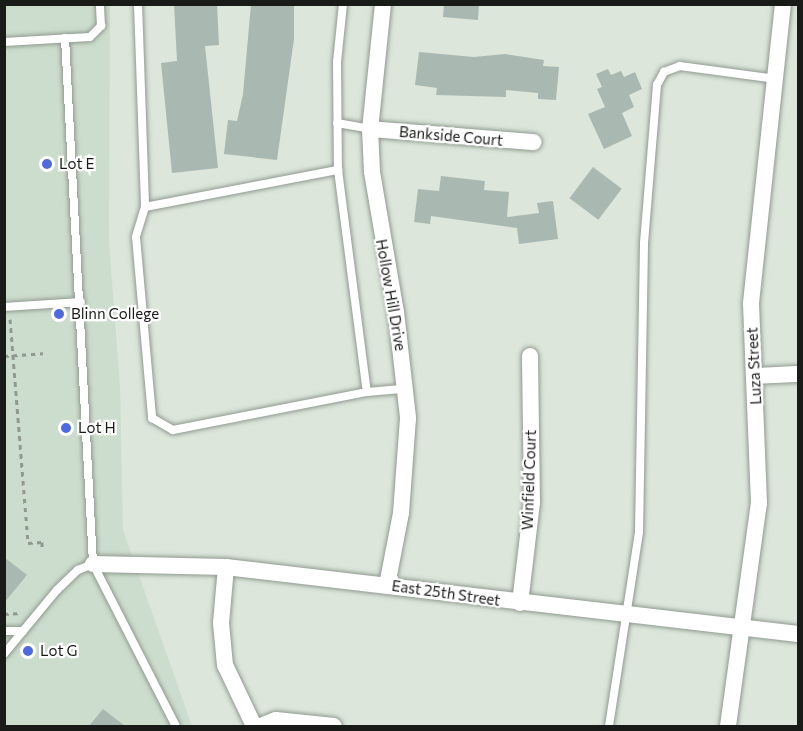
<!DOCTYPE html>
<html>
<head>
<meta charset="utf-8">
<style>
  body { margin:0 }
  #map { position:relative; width:803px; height:731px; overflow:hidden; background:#dce6db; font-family:Commissioner,sans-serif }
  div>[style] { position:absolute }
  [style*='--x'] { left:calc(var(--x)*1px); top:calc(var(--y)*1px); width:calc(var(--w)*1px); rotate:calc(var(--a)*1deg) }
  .built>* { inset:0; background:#cdddcd }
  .building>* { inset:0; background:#aab8b2; transform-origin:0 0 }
  .path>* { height:3px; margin-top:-1.5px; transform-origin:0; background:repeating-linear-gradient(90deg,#919890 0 4.5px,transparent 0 9px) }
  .roads { filter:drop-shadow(0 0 2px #909a90) drop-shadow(0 0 2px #909a90) }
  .lane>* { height:8px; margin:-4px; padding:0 4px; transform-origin:4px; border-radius:4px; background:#fff }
  .street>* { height:16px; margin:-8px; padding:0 8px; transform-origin:8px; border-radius:8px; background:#fff }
  .dots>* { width:16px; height:16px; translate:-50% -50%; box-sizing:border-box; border:3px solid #fff; border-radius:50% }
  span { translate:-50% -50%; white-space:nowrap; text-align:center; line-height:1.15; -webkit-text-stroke:4.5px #fff; paint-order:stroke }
  .street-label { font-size:15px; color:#181b18 }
  .poi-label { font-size:15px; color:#181b18 }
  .left { translate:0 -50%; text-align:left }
  .frame { position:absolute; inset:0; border:6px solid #181b18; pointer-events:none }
</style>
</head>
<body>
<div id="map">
  <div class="built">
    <i style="clip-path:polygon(4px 5px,110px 5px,109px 242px,120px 386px,123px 530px,192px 726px,5px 726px)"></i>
  </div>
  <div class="building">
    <i style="clip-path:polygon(174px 4px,217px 4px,219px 45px,205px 46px,218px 168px,172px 173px,161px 63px,177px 61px)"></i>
    <i style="clip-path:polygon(251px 4px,294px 4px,294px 39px,277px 160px,224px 154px,228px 120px,237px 121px,243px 94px)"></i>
    <i style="clip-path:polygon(444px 4px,479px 4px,478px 20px,443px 17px)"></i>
    <i style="clip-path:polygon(419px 52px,474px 57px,505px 54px,544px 60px,543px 66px,559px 67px,556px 100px,538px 99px,538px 93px,506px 90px,506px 97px,436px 95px,437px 88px,415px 85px)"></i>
    <i style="clip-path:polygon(608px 69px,611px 75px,621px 71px,624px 77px,635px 72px,642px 89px,629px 95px,634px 107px,622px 113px,632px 136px,604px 149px,588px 114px,605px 107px,597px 89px,602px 87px,596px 74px)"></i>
    <i style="left:593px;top:167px;width:36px;height:39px;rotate:37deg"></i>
    <i style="clip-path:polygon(441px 176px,485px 181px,484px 190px,509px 192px,507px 217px,539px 213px,537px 203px,553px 201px,558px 239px,519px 244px,517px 228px,431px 216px,430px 224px,414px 222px,418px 189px,439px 191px)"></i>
    <i style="clip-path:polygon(4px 557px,27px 575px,4px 603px)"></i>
    <i style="clip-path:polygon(103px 709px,125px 726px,89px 726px)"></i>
  </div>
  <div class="path">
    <i style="--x:10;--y:319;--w:225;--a:85.4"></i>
    <i style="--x:28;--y:543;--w:14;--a:-4"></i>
    <i style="--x:42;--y:542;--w:7;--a:90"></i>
    <i style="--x:4;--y:356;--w:39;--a:-4"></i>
    <i style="--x:4;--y:614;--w:17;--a:-3"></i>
  </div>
  <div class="roads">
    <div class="lane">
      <i style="--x:138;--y:4;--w:203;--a:88"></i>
      <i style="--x:145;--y:207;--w:31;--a:107"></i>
      <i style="--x:136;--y:237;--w:182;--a:84.9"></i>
      <i style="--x:152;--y:418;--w:24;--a:30"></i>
      <i style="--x:173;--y:430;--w:198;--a:-11.1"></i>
      <i style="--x:367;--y:392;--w:37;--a:-5"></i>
      <i style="--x:343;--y:4;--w:58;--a:95.9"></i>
      <i style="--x:337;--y:62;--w:108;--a:89.5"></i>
      <i style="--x:338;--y:170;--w:224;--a:82.6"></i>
      <i style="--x:65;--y:38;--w:527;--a:86.95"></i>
      <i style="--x:93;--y:564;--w:182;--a:62.9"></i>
      <i style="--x:4;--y:42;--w:86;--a:-3.3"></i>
      <i style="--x:90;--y:37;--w:16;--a:-45"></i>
      <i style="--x:101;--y:26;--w:22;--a:-93"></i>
      <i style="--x:337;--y:123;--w:34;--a:10"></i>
      <i style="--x:145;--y:207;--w:197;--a:-10.9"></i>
      <i style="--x:4;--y:307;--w:77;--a:-3.7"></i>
      <i style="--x:4;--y:631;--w:19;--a:0"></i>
      <i style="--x:4;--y:654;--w:83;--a:-50.4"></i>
      <i style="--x:57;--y:590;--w:29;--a:-44"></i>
      <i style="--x:78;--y:570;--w:16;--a:-22"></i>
      <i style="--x:609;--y:726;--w:196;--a:-81.2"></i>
      <i style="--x:639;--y:532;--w:289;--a:-89"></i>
      <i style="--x:644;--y:243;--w:159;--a:-85.3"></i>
      <i style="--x:657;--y:85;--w:15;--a:-62"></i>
      <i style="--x:664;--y:72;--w:17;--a:-21"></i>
      <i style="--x:680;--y:66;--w:97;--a:7.7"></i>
    </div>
    <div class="street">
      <i style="--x:383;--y:4;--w:126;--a:95.9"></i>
      <i style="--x:370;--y:129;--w:43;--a:87.3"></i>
      <i style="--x:372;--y:172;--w:142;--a:80.3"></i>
      <i style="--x:396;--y:312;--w:107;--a:83.5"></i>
      <i style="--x:408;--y:418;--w:95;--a:94.2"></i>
      <i style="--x:401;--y:513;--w:73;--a:101"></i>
      <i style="--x:370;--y:129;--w:164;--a:4.6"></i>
      <i style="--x:755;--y:376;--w:43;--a:-2.7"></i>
      <i style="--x:93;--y:564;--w:133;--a:1.3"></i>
      <i style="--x:226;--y:567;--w:576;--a:6.68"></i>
      <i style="--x:226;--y:567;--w:56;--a:95.1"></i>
      <i style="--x:221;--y:623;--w:42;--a:84.6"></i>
      <i style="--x:225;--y:665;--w:68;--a:64.6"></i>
      <i style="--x:520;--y:603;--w:102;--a:-83.2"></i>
      <i style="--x:532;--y:502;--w:146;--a:-90.8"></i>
      <i style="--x:261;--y:726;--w:16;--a:-22"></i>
      <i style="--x:276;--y:720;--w:58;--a:5.9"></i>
      <i style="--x:728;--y:726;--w:225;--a:-82.1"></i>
      <i style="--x:759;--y:503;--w:200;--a:-92.3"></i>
      <i style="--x:751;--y:303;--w:301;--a:-83.9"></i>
    </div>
  </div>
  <div class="dots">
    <i style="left:47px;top:164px;background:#4f69de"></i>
    <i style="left:59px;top:314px;background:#4f69de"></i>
    <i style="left:66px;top:428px;background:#4f69de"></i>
    <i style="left:28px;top:651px;background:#4f69de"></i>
  </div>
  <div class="street-label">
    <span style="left:451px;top:136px;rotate:5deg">Bankside Court</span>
    <span style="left:391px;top:295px;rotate:80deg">Hollow Hill Drive</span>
    <span style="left:754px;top:366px;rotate:-93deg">Luza Street</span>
    <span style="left:529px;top:480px;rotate:-88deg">Winfield Court</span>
    <span style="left:446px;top:593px;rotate:8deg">East 25th Street</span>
  </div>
  <div class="poi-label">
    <span class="left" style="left:59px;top:164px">Lot E</span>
    <span class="left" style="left:71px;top:314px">Blinn College</span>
    <span class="left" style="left:78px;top:428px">Lot H</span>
    <span class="left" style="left:40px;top:651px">Lot G</span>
  </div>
  <div class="frame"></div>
</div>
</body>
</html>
